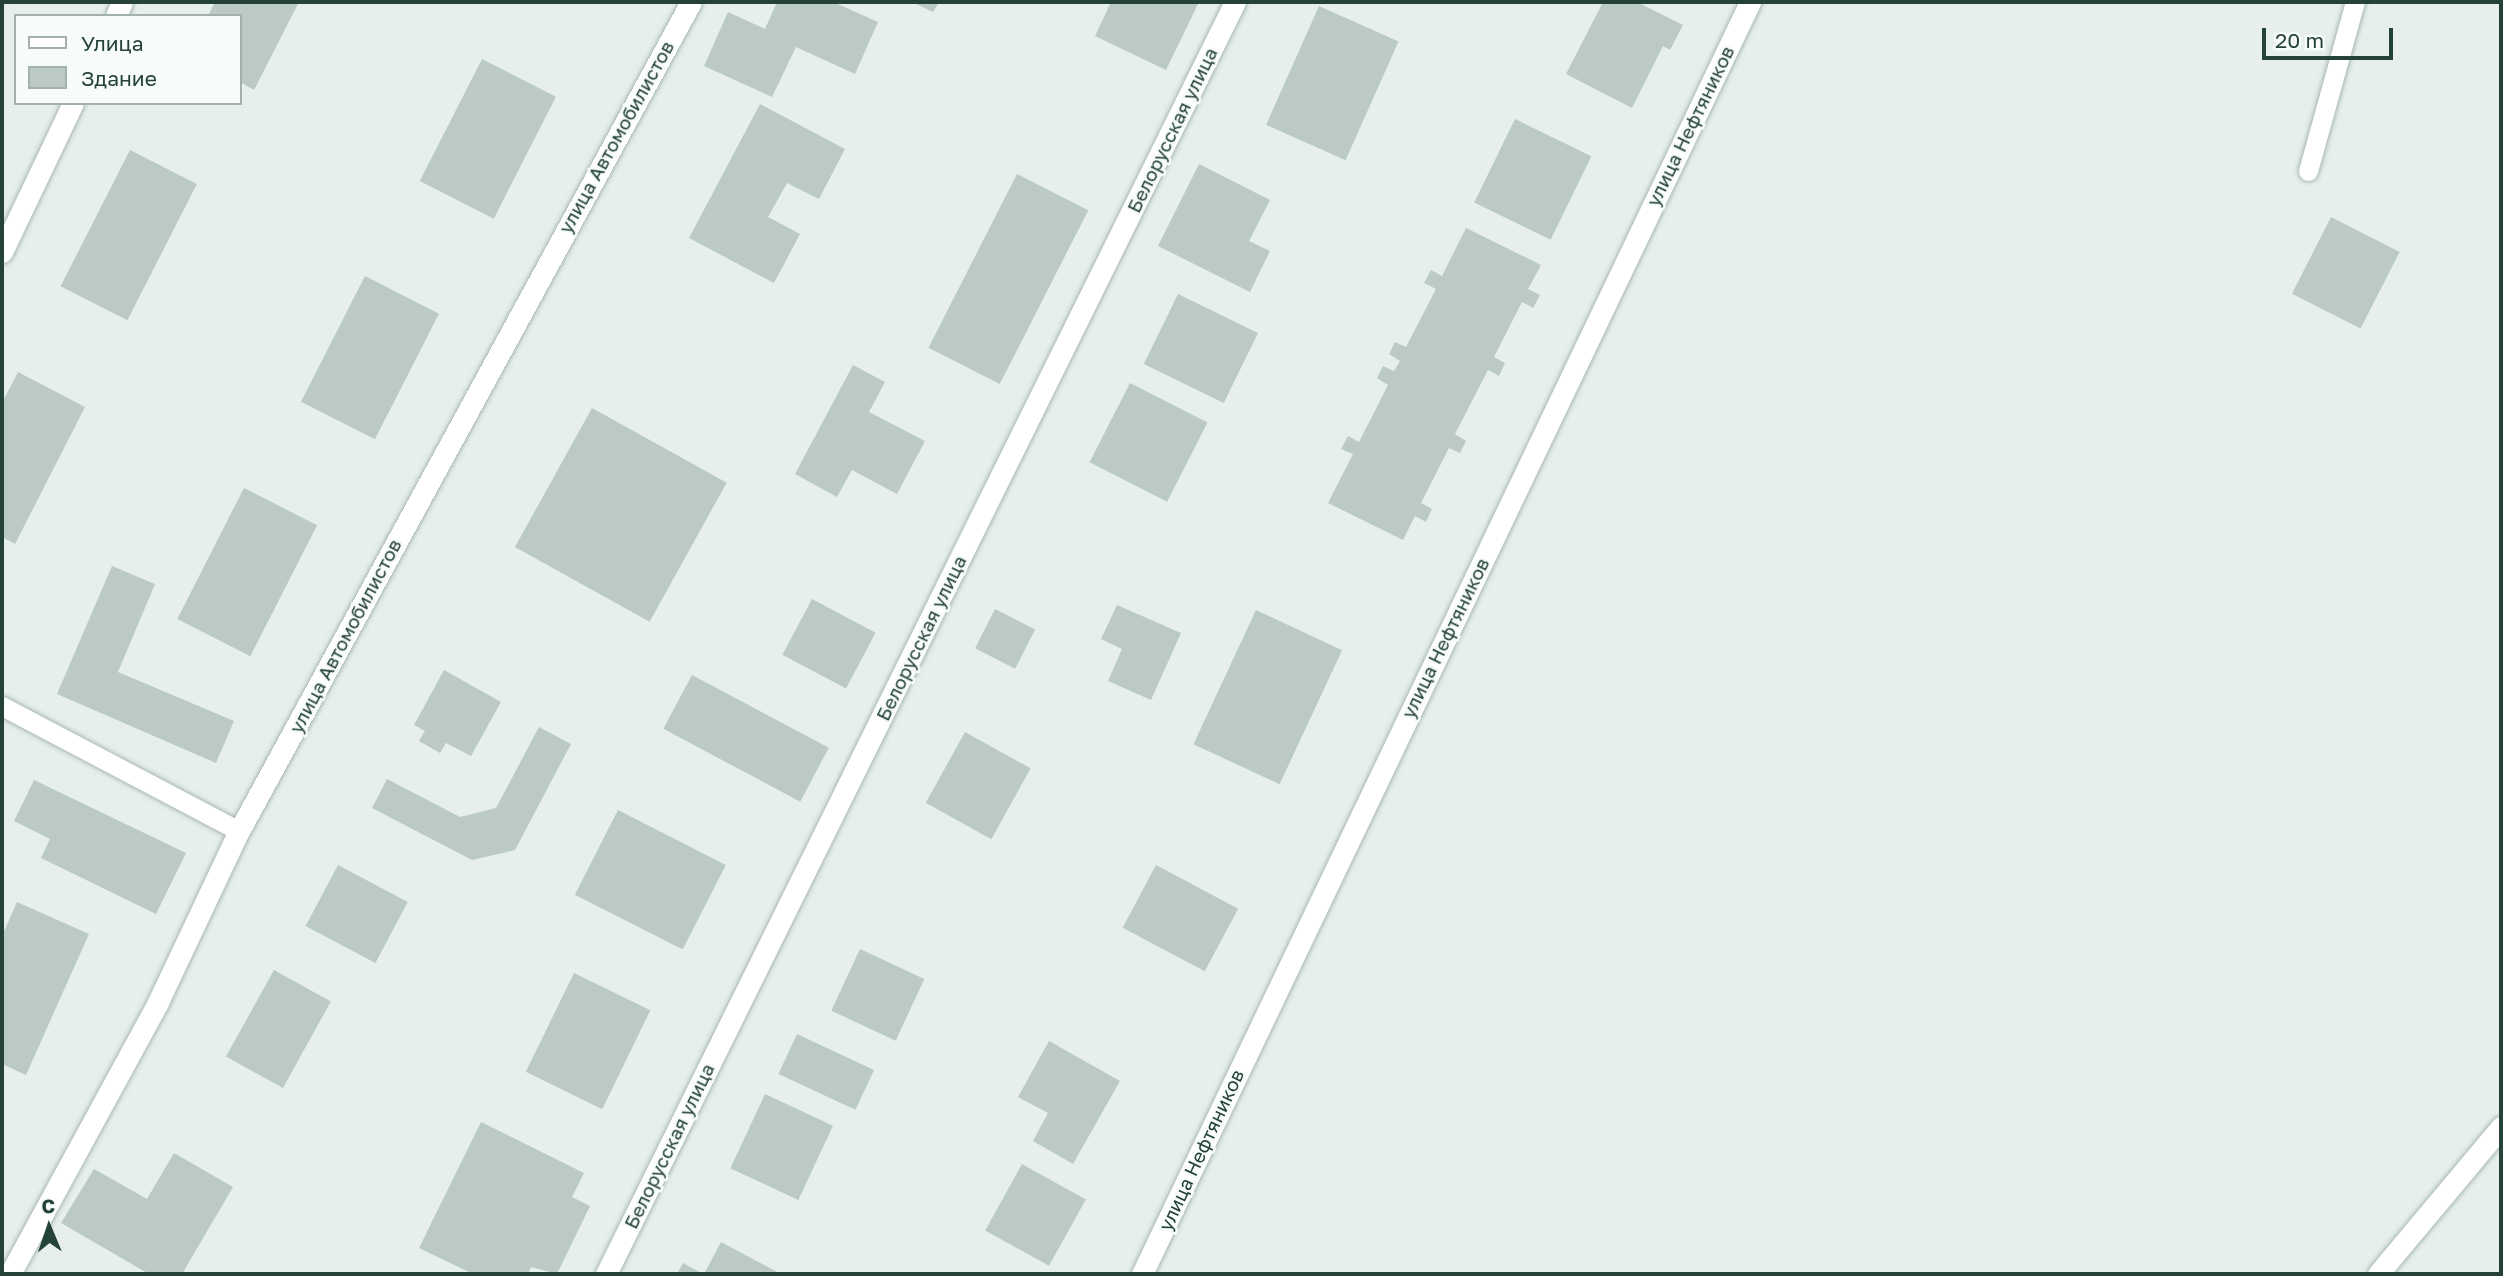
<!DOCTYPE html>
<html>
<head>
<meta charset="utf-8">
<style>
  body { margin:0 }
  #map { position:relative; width:2503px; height:1276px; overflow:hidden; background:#e6efeb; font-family:"Golos Text",sans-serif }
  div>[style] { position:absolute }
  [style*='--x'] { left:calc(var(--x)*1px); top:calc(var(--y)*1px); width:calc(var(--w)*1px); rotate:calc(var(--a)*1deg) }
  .building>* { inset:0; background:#bbcac4; transform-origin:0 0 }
  .roads { filter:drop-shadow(0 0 2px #a8b8b2) drop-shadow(0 0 2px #a8b8b2) }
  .lane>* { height:19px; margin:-9.5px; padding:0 9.5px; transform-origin:9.5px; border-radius:9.5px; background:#fff }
  .street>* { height:21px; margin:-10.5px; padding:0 10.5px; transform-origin:10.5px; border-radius:10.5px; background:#fff }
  span { translate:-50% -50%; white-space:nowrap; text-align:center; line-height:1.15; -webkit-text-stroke:5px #f7fbf9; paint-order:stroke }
  .street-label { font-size:19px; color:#24423a }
  .frame { position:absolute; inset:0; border:4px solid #24423a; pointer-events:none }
  .legend { position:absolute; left:14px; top:14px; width:228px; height:91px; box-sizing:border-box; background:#f7fbf9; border:2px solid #a3b1ad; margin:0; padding:9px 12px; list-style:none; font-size:21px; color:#24423a }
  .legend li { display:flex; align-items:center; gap:14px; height:35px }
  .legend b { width:35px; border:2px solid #a3b1ad }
  .north { position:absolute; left:14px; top:1192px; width:70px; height:70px; -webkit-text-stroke:5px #f7fbf9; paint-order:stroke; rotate:358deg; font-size:19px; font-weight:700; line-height:28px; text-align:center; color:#24423a }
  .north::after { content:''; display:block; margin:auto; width:24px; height:32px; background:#24423a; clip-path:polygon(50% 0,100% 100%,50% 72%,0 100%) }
  .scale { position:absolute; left:2262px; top:28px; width:131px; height:32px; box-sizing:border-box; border:4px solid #24423a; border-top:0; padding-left:9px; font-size:21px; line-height:24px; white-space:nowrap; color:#24423a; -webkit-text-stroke:5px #f7fbf9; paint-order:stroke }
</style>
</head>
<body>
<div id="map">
  <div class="building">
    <i style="clip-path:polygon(215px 2px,299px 2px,254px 90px,240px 82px,240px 16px,208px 16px)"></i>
    <i style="clip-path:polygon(777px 2px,833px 2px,878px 22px,855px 74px,796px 47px,772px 97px,704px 66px,728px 12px,765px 29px)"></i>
    <i style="clip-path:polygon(912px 2px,939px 2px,933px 12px)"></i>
    <i style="clip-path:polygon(1111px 2px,1199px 2px,1166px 70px,1095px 36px)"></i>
    <i style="clip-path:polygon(1603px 2px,1637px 2px,1683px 25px,1670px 50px,1663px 46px,1632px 108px,1566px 74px)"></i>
    <i style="left:1319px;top:6px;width:87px;height:130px;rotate:24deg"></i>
    <i style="left:482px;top:59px;width:83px;height:137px;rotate:27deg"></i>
    <i style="clip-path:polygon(760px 104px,845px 149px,819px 199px,787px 183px,768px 217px,800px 234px,774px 283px,689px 238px)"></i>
    <i style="left:1515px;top:119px;width:85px;height:93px;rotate:26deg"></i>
    <i style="left:130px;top:150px;width:75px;height:153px;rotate:27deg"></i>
    <i style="clip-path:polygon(1199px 164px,1270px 200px,1249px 241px,1270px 251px,1250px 292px,1158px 246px)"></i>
    <i style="left:1017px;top:174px;width:80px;height:195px;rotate:27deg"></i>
    <i style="left:2331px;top:217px;width:77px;height:86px;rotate:27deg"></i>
    <i style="clip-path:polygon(1466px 228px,1541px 265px,1528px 289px,1540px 295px,1533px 308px,1522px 302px,1494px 357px,1505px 363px,1499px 376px,1488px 370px,1455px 434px,1466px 441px,1460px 453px,1449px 448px,1421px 503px,1432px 509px,1426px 522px,1415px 516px,1403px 540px,1328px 503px,1353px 454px,1341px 449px,1348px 436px,1359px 442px,1388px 385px,1377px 378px,1383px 366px,1394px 371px,1400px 361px,1389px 354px,1395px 342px,1406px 347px,1436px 289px,1424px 283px,1431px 270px,1442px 276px)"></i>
    <i style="left:365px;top:276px;width:83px;height:141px;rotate:27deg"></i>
    <i style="left:1178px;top:294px;width:89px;height:78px;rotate:26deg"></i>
    <i style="clip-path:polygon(853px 365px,885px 382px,869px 412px,925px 441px,897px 494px,852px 470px,837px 497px,795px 474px)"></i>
    <i style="clip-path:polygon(18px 372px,85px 407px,15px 544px,2px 537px,2px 403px)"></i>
    <i style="left:1130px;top:383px;width:87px;height:89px;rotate:27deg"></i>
    <i style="left:592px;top:408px;width:154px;height:159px;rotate:29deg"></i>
    <i style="left:244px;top:488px;width:82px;height:147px;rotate:27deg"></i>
    <i style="clip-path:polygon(112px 566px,155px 584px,118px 672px,234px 721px,216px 763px,57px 694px)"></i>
    <i style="left:812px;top:599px;width:72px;height:63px;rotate:28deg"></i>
    <i style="clip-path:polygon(1117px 605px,1181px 633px,1151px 700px,1108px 681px,1122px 649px,1101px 639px)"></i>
    <i style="left:995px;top:609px;width:45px;height:44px;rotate:27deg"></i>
    <i style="left:1256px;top:610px;width:95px;height:148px;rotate:25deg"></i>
    <i style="clip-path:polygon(444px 670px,501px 702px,471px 756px,446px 743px,440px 753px,419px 741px,425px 731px,414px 725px)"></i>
    <i style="left:692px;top:675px;width:155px;height:61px;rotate:28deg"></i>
    <i style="clip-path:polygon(539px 727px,571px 744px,515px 850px,472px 860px,372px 808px,387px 779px,460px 817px,496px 808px)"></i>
    <i style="left:965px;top:732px;width:75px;height:81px;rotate:29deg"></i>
    <i style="clip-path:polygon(34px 780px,186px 853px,156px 914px,41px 858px,50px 839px,14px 821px)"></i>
    <i style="left:618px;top:810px;width:121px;height:95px;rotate:27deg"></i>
    <i style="left:338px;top:865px;width:79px;height:69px;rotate:28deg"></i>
    <i style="left:1156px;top:865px;width:93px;height:71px;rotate:28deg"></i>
    <i style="clip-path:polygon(17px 902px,89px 934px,26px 1075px,2px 1064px,2px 936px)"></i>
    <i style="left:860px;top:949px;width:71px;height:68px;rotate:25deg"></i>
    <i style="left:274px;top:970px;width:65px;height:99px;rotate:29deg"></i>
    <i style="left:574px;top:973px;width:85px;height:110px;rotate:26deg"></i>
    <i style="left:797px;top:1034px;width:85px;height:44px;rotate:25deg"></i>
    <i style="clip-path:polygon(1049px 1041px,1120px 1081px,1073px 1164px,1033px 1141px,1048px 1113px,1018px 1097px)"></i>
    <i style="left:765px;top:1094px;width:75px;height:82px;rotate:25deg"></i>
    <i style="clip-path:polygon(481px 1122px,584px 1173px,572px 1197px,590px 1206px,557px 1274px,531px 1267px,528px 1274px,473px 1274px,419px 1248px)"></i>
    <i style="clip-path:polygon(174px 1153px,233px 1187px,182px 1274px,149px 1274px,61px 1223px,94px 1169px,147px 1199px)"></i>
    <i style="left:1022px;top:1164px;width:73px;height:76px;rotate:29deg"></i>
    <i style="clip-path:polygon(721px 1242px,781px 1274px,704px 1274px)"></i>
    <i style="clip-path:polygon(683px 1263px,703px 1274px,677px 1274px)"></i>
  </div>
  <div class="roads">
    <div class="lane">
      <i style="--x:2308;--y:171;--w:175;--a:-74.5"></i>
      <i style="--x:2;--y:706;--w:268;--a:27.8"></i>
    </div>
    <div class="street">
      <i style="--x:116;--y:16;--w:15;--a:-67"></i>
      <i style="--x:2;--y:252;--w:165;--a:-64.5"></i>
      <i style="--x:10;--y:1274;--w:310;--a:-61.4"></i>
      <i style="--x:158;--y:1002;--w:189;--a:-64.7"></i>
      <i style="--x:239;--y:831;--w:944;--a:-61.4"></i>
      <i style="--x:606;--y:1274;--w:1419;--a:-63.69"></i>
      <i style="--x:1142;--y:1274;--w:1410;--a:-64.45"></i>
      <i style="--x:2378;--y:1274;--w:192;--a:-50.1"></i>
    </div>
  </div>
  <div class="street-label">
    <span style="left:1690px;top:126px;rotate:-64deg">улица Нефтяников</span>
    <span style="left:1172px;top:130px;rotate:-64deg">Белорусская улица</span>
    <span style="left:616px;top:137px;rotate:-61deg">улица Автомобилистов</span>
    <span style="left:345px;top:636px;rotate:-62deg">улица Автомобилистов</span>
    <span style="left:921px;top:638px;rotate:-64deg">Белорусская улица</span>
    <span style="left:1445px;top:638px;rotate:-64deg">улица Нефтяников</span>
    <span style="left:669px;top:1146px;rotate:-64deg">Белорусская улица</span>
    <span style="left:1201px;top:1150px;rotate:-65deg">улица Нефтяников</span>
  </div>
  <div class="frame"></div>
  <ul class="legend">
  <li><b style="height:9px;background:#fff"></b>Улица</li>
  <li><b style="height:19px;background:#bbcac4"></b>Здание</li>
  </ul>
  <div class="north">С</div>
  <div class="scale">20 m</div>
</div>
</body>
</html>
